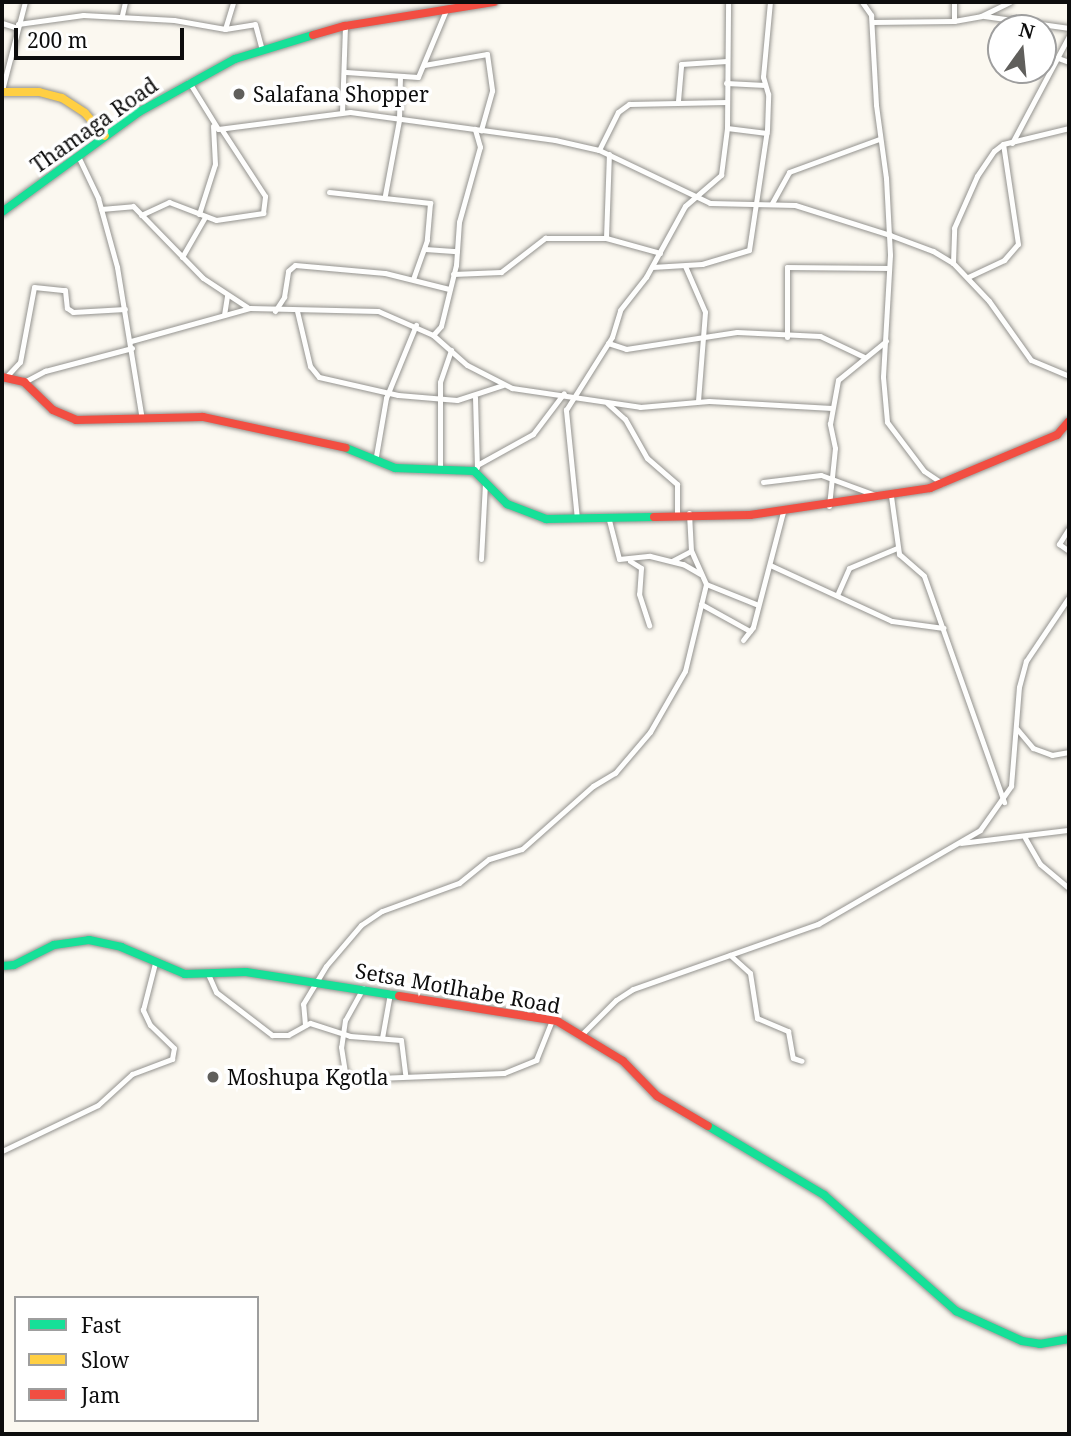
<!DOCTYPE html>
<html>
<head>
<meta charset="utf-8">
<style>
  body { margin:0 }
  #map { position:relative; width:1071px; height:1436px; overflow:hidden; background:#fbf8f0; font-family:"Noto Serif",serif }
  div>[style] { position:absolute }
  [style*='--x'] { left:calc(var(--x)*1px); top:calc(var(--y)*1px); width:calc(var(--w)*1px); rotate:calc(var(--a)*1deg) }
  .roads { filter:drop-shadow(0 0 2px #94938f) drop-shadow(0 0 2px #94938f) }
  .street>* { height:5px; margin:-2.5px; padding:0 2.5px; transform-origin:2.5px; border-radius:2.5px; background:#fefefd }
  .fast>* { height:8px; margin:-4px; padding:0 4px; transform-origin:4px; border-radius:4px; background:#16e098 }
  .slow>* { height:8px; margin:-4px; padding:0 4px; transform-origin:4px; border-radius:4px; background:#ffcf43 }
  .jam>* { height:8px; margin:-4px; padding:0 4px; transform-origin:4px; border-radius:4px; background:#f24e42 }
  .dots>* { width:19px; height:19px; translate:-50% -50%; box-sizing:border-box; border:4px solid #fff; border-radius:50% }
  span { translate:-50% -50%; white-space:nowrap; text-align:center; line-height:1.15; -webkit-text-stroke:7px #fff; paint-order:stroke }
  .poi-label { font-size:21px; color:#0d0d0d }
  .left { translate:0 -50%; text-align:left }
  .street-label { font-size:21px; color:#0d0d0d }
  .frame { position:absolute; inset:0; border:4px solid #0d0d0d; pointer-events:none }
  .legend { position:absolute; left:14px; top:1296px; width:245px; height:126px; box-sizing:border-box; background:#fff; border:2px solid #9e9e9e; margin:0; padding:9px 12px; list-style:none; font-size:21px; color:#0d0d0d }
  .legend li { display:flex; align-items:center; gap:14px; height:35px }
  .legend b { width:35px; border:2px solid #9e9e9e }
  .north { position:absolute; left:987px; top:14px; width:70px; height:70px; box-sizing:border-box; background:#fff; border:2px solid #9e9e9e; border-radius:50%; rotate:15deg; font-size:19px; font-weight:700; line-height:28px; text-align:center; color:#0d0d0d }
  .north::after { content:''; display:block; margin:auto; width:24px; height:32px; background:#605f5c; clip-path:polygon(50% 0,100% 100%,50% 72%,0 100%) }
  .scale { position:absolute; left:14px; top:28px; width:170px; height:32px; box-sizing:border-box; border:4px solid #0d0d0d; border-top:0; padding-left:9px; font-size:21px; line-height:24px; white-space:nowrap; color:#0d0d0d; -webkit-text-stroke:5px #fff; paint-order:stroke }
</style>
</head>
<body>
<div id="map">
  <div class="roads">
    <div class="street">
      <i style="--x:862;--y:2;--w:16;--a:55"></i>
      <i style="--x:871;--y:15;--w:90;--a:86.8"></i>
      <i style="--x:876;--y:105;--w:74;--a:82.2"></i>
      <i style="--x:886;--y:178;--w:77;--a:87"></i>
      <i style="--x:890;--y:255;--w:122;--a:93.3"></i>
      <i style="--x:883;--y:377;--w:45;--a:84.9"></i>
      <i style="--x:887;--y:422;--w:61;--a:52.9"></i>
      <i style="--x:924;--y:471;--w:22;--a:34"></i>
      <i style="--x:954;--y:2;--w:19;--a:90"></i>
      <i style="--x:122;--y:15;--w:13;--a:-77"></i>
      <i style="--x:984;--y:16;--w:86;--a:8"></i>
      <i style="--x:872;--y:22;--w:82;--a:-0.7"></i>
      <i style="--x:954;--y:21;--w:27;--a:-10"></i>
      <i style="--x:981;--y:16;--w:32;--a:-26"></i>
      <i style="--x:2;--y:23;--w:16;--a:18"></i>
      <i style="--x:18;--y:24;--w:66;--a:-7.9"></i>
      <i style="--x:83;--y:15;--w:91;--a:3.1"></i>
      <i style="--x:174;--y:20;--w:52;--a:10"></i>
      <i style="--x:225;--y:29;--w:30;--a:-9"></i>
      <i style="--x:255;--y:24;--w:27;--a:75"></i>
      <i style="--x:225;--y:29;--w:28;--a:-73"></i>
      <i style="--x:1058;--y:58;--w:12;--a:20"></i>
      <i style="--x:424;--y:65;--w:64;--a:-9.9"></i>
      <i style="--x:487;--y:54;--w:37;--a:82"></i>
      <i style="--x:492;--y:91;--w:41;--a:105.8"></i>
      <i style="--x:346;--y:72;--w:72;--a:4"></i>
      <i style="--x:418;--y:77;--w:73;--a:-67.3"></i>
      <i style="--x:189;--y:82;--w:55;--a:58.3"></i>
      <i style="--x:218;--y:129;--w:133;--a:-7.3"></i>
      <i style="--x:350;--y:112;--w:207;--a:7.8"></i>
      <i style="--x:555;--y:140;--w:45;--a:12.8"></i>
      <i style="--x:599;--y:150;--w:123;--a:25.5"></i>
      <i style="--x:710;--y:203;--w:85;--a:1.3"></i>
      <i style="--x:795;--y:205;--w:100;--a:17.5"></i>
      <i style="--x:890;--y:235;--w:46;--a:20.4"></i>
      <i style="--x:933;--y:251;--w:23;--a:31"></i>
      <i style="--x:953;--y:263;--w:52;--a:46.5"></i>
      <i style="--x:989;--y:301;--w:72;--a:54.6"></i>
      <i style="--x:1031;--y:360;--w:41;--a:22.8"></i>
      <i style="--x:726;--y:83;--w:39;--a:3"></i>
      <i style="--x:2;--y:90;--w:91;--a:-75.4"></i>
      <i style="--x:678;--y:101;--w:37;--a:-85"></i>
      <i style="--x:681;--y:64;--w:46;--a:-3.7"></i>
      <i style="--x:342;--y:112;--w:86;--a:-88"></i>
      <i style="--x:727;--y:128;--w:40;--a:7.1"></i>
      <i style="--x:1012;--y:143;--w:121;--a:-62"></i>
      <i style="--x:599;--y:150;--w:42;--a:-63.4"></i>
      <i style="--x:618;--y:112;--w:14;--a:-36"></i>
      <i style="--x:629;--y:104;--w:98;--a:-1.2"></i>
      <i style="--x:78;--y:156;--w:47;--a:64.5"></i>
      <i style="--x:98;--y:198;--w:72;--a:74.6"></i>
      <i style="--x:117;--y:267;--w:154;--a:80.7"></i>
      <i style="--x:329;--y:192;--w:102;--a:6.2"></i>
      <i style="--x:430;--y:203;--w:37;--a:95"></i>
      <i style="--x:427;--y:240;--w:41;--a:109.7"></i>
      <i style="--x:385;--y:195;--w:76;--a:-79.4"></i>
      <i style="--x:399;--y:120;--w:43;--a:-88.7"></i>
      <i style="--x:772;--y:203;--w:35;--a:-61"></i>
      <i style="--x:789;--y:172;--w:96;--a:-20.1"></i>
      <i style="--x:101;--y:209;--w:32;--a:-5"></i>
      <i style="--x:133;--y:206;--w:100;--a:45.8"></i>
      <i style="--x:203;--y:278;--w:53;--a:33.4"></i>
      <i style="--x:199;--y:214;--w:52;--a:-72.3"></i>
      <i style="--x:215;--y:164;--w:38;--a:-93"></i>
      <i style="--x:141;--y:215;--w:31;--a:-25"></i>
      <i style="--x:169;--y:202;--w:50;--a:21"></i>
      <i style="--x:216;--y:220;--w:48;--a:-8.5"></i>
      <i style="--x:263;--y:213;--w:17;--a:-83"></i>
      <i style="--x:265;--y:196;--w:79;--a:-123.1"></i>
      <i style="--x:606;--y:238;--w:84;--a:-88"></i>
      <i style="--x:425;--y:249;--w:32;--a:4"></i>
      <i style="--x:182;--y:257;--w:46;--a:-60.1"></i>
      <i style="--x:953;--y:263;--w:35;--a:-88"></i>
      <i style="--x:954;--y:228;--w:57;--a:-66.1"></i>
      <i style="--x:977;--y:176;--w:30;--a:-56"></i>
      <i style="--x:994;--y:151;--w:11;--a:-38"></i>
      <i style="--x:1003;--y:144;--w:68;--a:-13.6"></i>
      <i style="--x:685;--y:266;--w:50;--a:66.5"></i>
      <i style="--x:705;--y:312;--w:89;--a:94.5"></i>
      <i style="--x:652;--y:267;--w:50;--a:-3.4"></i>
      <i style="--x:702;--y:264;--w:49;--a:-16.6"></i>
      <i style="--x:749;--y:250;--w:121;--a:-81.5"></i>
      <i style="--x:767;--y:130;--w:36;--a:-88"></i>
      <i style="--x:768;--y:94;--w:18;--a:-106"></i>
      <i style="--x:763;--y:77;--w:75;--a:-84.7"></i>
      <i style="--x:453;--y:274;--w:48;--a:-2.4"></i>
      <i style="--x:501;--y:272;--w:56;--a:-37.7"></i>
      <i style="--x:545;--y:238;--w:61;--a:0"></i>
      <i style="--x:606;--y:238;--w:56;--a:15.5"></i>
      <i style="--x:968;--y:277;--w:40;--a:-25"></i>
      <i style="--x:1004;--y:260;--w:21;--a:-49"></i>
      <i style="--x:1018;--y:244;--w:101;--a:-98.5"></i>
      <i style="--x:275;--y:311;--w:17;--a:-57"></i>
      <i style="--x:284;--y:297;--w:26;--a:-81"></i>
      <i style="--x:288;--y:271;--w:9;--a:-41"></i>
      <i style="--x:295;--y:265;--w:90;--a:5.1"></i>
      <i style="--x:385;--y:273;--w:66;--a:14"></i>
      <i style="--x:297;--y:311;--w:57;--a:76.7"></i>
      <i style="--x:310;--y:366;--w:14;--a:51"></i>
      <i style="--x:319;--y:377;--w:81;--a:12.8"></i>
      <i style="--x:398;--y:395;--w:59;--a:4.8"></i>
      <i style="--x:457;--y:400;--w:48;--a:-18.1"></i>
      <i style="--x:224;--y:315;--w:20;--a:-81"></i>
      <i style="--x:433;--y:335;--w:12;--a:-48"></i>
      <i style="--x:441;--y:326;--w:63;--a:-76.2"></i>
      <i style="--x:456;--y:265;--w:43;--a:-86"></i>
      <i style="--x:459;--y:222;--w:78;--a:-74.4"></i>
      <i style="--x:480;--y:147;--w:19;--a:-106"></i>
      <i style="--x:787;--y:337;--w:70;--a:-90"></i>
      <i style="--x:787;--y:267;--w:101;--a:0.6"></i>
      <i style="--x:131;--y:341;--w:123;--a:-15.5"></i>
      <i style="--x:250;--y:308;--w:128;--a:1.3"></i>
      <i style="--x:378;--y:311;--w:60;--a:23.6"></i>
      <i style="--x:433;--y:335;--w:45;--a:41.4"></i>
      <i style="--x:467;--y:365;--w:51;--a:27.1"></i>
      <i style="--x:512;--y:388;--w:129;--a:8.4"></i>
      <i style="--x:640;--y:407;--w:69;--a:-5"></i>
      <i style="--x:709;--y:401;--w:123;--a:3.3"></i>
      <i style="--x:608;--y:343;--w:19;--a:18"></i>
      <i style="--x:626;--y:349;--w:112;--a:-8.7"></i>
      <i style="--x:737;--y:332;--w:83;--a:2.8"></i>
      <i style="--x:820;--y:336;--w:49;--a:25.5"></i>
      <i style="--x:5;--y:378;--w:22;--a:-47"></i>
      <i style="--x:20;--y:362;--w:76;--a:-79.4"></i>
      <i style="--x:34;--y:287;--w:31;--a:6"></i>
      <i style="--x:65;--y:290;--w:18;--a:84"></i>
      <i style="--x:67;--y:308;--w:7;--a:34"></i>
      <i style="--x:73;--y:312;--w:52;--a:-3.3"></i>
      <i style="--x:24;--y:382;--w:24;--a:-28"></i>
      <i style="--x:45;--y:371;--w:90;--a:-14.8"></i>
      <i style="--x:475;--y:397;--w:70;--a:88.4"></i>
      <i style="--x:607;--y:403;--w:24;--a:42"></i>
      <i style="--x:625;--y:419;--w:45;--a:60.6"></i>
      <i style="--x:647;--y:458;--w:40;--a:41"></i>
      <i style="--x:677;--y:484;--w:29;--a:90"></i>
      <i style="--x:376;--y:456;--w:59;--a:-80.2"></i>
      <i style="--x:386;--y:398;--w:79;--a:-67.7"></i>
      <i style="--x:477;--y:465;--w:64;--a:-29"></i>
      <i style="--x:533;--y:434;--w:51;--a:-52.9"></i>
      <i style="--x:440;--y:470;--w:88;--a:-90"></i>
      <i style="--x:440;--y:382;--w:34;--a:-71"></i>
      <i style="--x:763;--y:482;--w:58;--a:-6.9"></i>
      <i style="--x:821;--y:475;--w:61;--a:20.2"></i>
      <i style="--x:891;--y:496;--w:59;--a:82.1"></i>
      <i style="--x:899;--y:554;--w:33;--a:41"></i>
      <i style="--x:924;--y:576;--w:240;--a:70.5"></i>
      <i style="--x:829;--y:506;--w:58;--a:-84.1"></i>
      <i style="--x:835;--y:448;--w:25;--a:-102"></i>
      <i style="--x:830;--y:424;--w:45;--a:-79.7"></i>
      <i style="--x:838;--y:380;--w:62;--a:-39.1"></i>
      <i style="--x:577;--y:519;--w:110;--a:-95.8"></i>
      <i style="--x:566;--y:410;--w:86;--a:-57.8"></i>
      <i style="--x:612;--y:337;--w:28;--a:-73"></i>
      <i style="--x:620;--y:310;--w:42;--a:-51.8"></i>
      <i style="--x:646;--y:277;--w:81;--a:-61.2"></i>
      <i style="--x:685;--y:206;--w:48;--a:-40.7"></i>
      <i style="--x:721;--y:175;--w:47;--a:-82.7"></i>
      <i style="--x:727;--y:128;--w:126;--a:-89.5"></i>
      <i style="--x:609;--y:520;--w:40;--a:75.6"></i>
      <i style="--x:619;--y:559;--w:31;--a:-6"></i>
      <i style="--x:650;--y:556;--w:34;--a:14"></i>
      <i style="--x:683;--y:564;--w:20;--a:30"></i>
      <i style="--x:1069;--y:528;--w:19;--a:122"></i>
      <i style="--x:1059;--y:544;--w:12;--a:35"></i>
      <i style="--x:481;--y:559;--w:77;--a:-87"></i>
      <i style="--x:630;--y:561;--w:13;--a:32"></i>
      <i style="--x:641;--y:568;--w:26;--a:94"></i>
      <i style="--x:639;--y:594;--w:33;--a:72"></i>
      <i style="--x:672;--y:561;--w:21;--a:-28"></i>
      <i style="--x:770;--y:565;--w:134;--a:24.7"></i>
      <i style="--x:892;--y:621;--w:52;--a:7.7"></i>
      <i style="--x:706;--y:584;--w:54;--a:21.8"></i>
      <i style="--x:838;--y:593;--w:27;--a:-66"></i>
      <i style="--x:849;--y:568;--w:52;--a:-22.6"></i>
      <i style="--x:701;--y:604;--w:56;--a:28.9"></i>
      <i style="--x:743;--y:640;--w:16;--a:-52"></i>
      <i style="--x:753;--y:627;--w:119;--a:-75.4"></i>
      <i style="--x:1017;--y:729;--w:25;--a:50"></i>
      <i style="--x:1033;--y:748;--w:20;--a:20"></i>
      <i style="--x:1052;--y:755;--w:17;--a:-10"></i>
      <i style="--x:1025;--y:838;--w:30;--a:60"></i>
      <i style="--x:1040;--y:864;--w:38;--a:40"></i>
      <i style="--x:961;--y:843;--w:109;--a:-6.9"></i>
      <i style="--x:730;--y:955;--w:27;--a:42"></i>
      <i style="--x:750;--y:973;--w:46;--a:81.2"></i>
      <i style="--x:757;--y:1018;--w:34;--a:23"></i>
      <i style="--x:788;--y:1031;--w:27;--a:80"></i>
      <i style="--x:793;--y:1058;--w:9;--a:18"></i>
      <i style="--x:208;--y:974;--w:20;--a:66"></i>
      <i style="--x:216;--y:992;--w:71;--a:37.5"></i>
      <i style="--x:272;--y:1035;--w:16;--a:0"></i>
      <i style="--x:288;--y:1035;--w:25;--a:-29"></i>
      <i style="--x:310;--y:1023;--w:42;--a:18"></i>
      <i style="--x:350;--y:1036;--w:51;--a:4.5"></i>
      <i style="--x:401;--y:1040;--w:34;--a:83"></i>
      <i style="--x:363;--y:988;--w:37;--a:119"></i>
      <i style="--x:345;--y:1020;--w:27;--a:98"></i>
      <i style="--x:341;--y:1047;--w:24;--a:81"></i>
      <i style="--x:345;--y:1071;--w:11;--a:49"></i>
      <i style="--x:352;--y:1079;--w:152;--a:-2.3"></i>
      <i style="--x:504;--y:1073;--w:35;--a:-22"></i>
      <i style="--x:536;--y:1060;--w:43;--a:-68.2"></i>
      <i style="--x:305;--y:1025;--w:21;--a:-95"></i>
      <i style="--x:303;--y:1004;--w:44;--a:-58.8"></i>
      <i style="--x:326;--y:966;--w:54;--a:-49.5"></i>
      <i style="--x:361;--y:925;--w:25;--a:-34"></i>
      <i style="--x:382;--y:911;--w:82;--a:-20"></i>
      <i style="--x:459;--y:883;--w:38;--a:-39"></i>
      <i style="--x:489;--y:859;--w:34;--a:-17"></i>
      <i style="--x:522;--y:849;--w:95;--a:-41.6"></i>
      <i style="--x:593;--y:786;--w:26;--a:-31"></i>
      <i style="--x:615;--y:773;--w:54;--a:-49.5"></i>
      <i style="--x:650;--y:732;--w:70;--a:-60.2"></i>
      <i style="--x:685;--y:671;--w:89;--a:-76.4"></i>
      <i style="--x:706;--y:584;--w:36;--a:-114"></i>
      <i style="--x:691;--y:551;--w:38;--a:-93"></i>
      <i style="--x:582;--y:1034;--w:48;--a:-45"></i>
      <i style="--x:616;--y:1000;--w:20;--a:-33"></i>
      <i style="--x:633;--y:989;--w:196;--a:-19.4"></i>
      <i style="--x:818;--y:924;--w:187;--a:-30.1"></i>
      <i style="--x:980;--y:830;--w:54;--a:-54.8"></i>
      <i style="--x:1011;--y:786;--w:99;--a:-85.4"></i>
      <i style="--x:1019;--y:687;--w:27;--a:-75"></i>
      <i style="--x:1026;--y:661;--w:77;--a:-56.1"></i>
      <i style="--x:382;--y:1038;--w:46;--a:-79.9"></i>
      <i style="--x:2;--y:1151;--w:106;--a:-25.6"></i>
      <i style="--x:98;--y:1105;--w:46;--a:-42.4"></i>
      <i style="--x:132;--y:1074;--w:43;--a:-20.6"></i>
      <i style="--x:172;--y:1059;--w:11;--a:-80"></i>
      <i style="--x:174;--y:1048;--w:33;--a:-136"></i>
      <i style="--x:150;--y:1025;--w:17;--a:-115"></i>
      <i style="--x:143;--y:1010;--w:49;--a:-75.7"></i>
    </div>
    <div class="fast">
      <i style="--x:2;--y:212;--w:170;--a:-36.1"></i>
      <i style="--x:139;--y:112;--w:110;--a:-28.9"></i>
      <i style="--x:235;--y:59;--w:82;--a:-17.1"></i>
      <i style="--x:346;--y:448;--w:53;--a:22.2"></i>
      <i style="--x:395;--y:468;--w:79;--a:2.2"></i>
      <i style="--x:474;--y:471;--w:47;--a:45"></i>
      <i style="--x:507;--y:504;--w:42;--a:21"></i>
      <i style="--x:546;--y:519;--w:108;--a:-1.1"></i>
      <i style="--x:2;--y:966;--w:12;--a:-5"></i>
      <i style="--x:14;--y:965;--w:45;--a:-26.6"></i>
      <i style="--x:54;--y:945;--w:35;--a:-8"></i>
      <i style="--x:89;--y:940;--w:33;--a:12"></i>
      <i style="--x:121;--y:947;--w:69;--a:22.9"></i>
      <i style="--x:185;--y:974;--w:61;--a:-1.9"></i>
      <i style="--x:246;--y:972;--w:155;--a:8.9"></i>
      <i style="--x:708;--y:1126;--w:135;--a:30.7"></i>
      <i style="--x:824;--y:1195;--w:176;--a:41.3"></i>
      <i style="--x:956;--y:1311;--w:72;--a:24.4"></i>
      <i style="--x:1022;--y:1341;--w:18;--a:9"></i>
      <i style="--x:1040;--y:1344;--w:29;--a:-10"></i>
    </div>
    <div class="slow">
      <i style="--x:2;--y:92;--w:37;--a:0"></i>
      <i style="--x:39;--y:92;--w:24;--a:15"></i>
      <i style="--x:62;--y:98;--w:27;--a:33"></i>
      <i style="--x:85;--y:113;--w:30;--a:49"></i>
    </div>
    <div class="jam">
      <i style="--x:313;--y:35;--w:33;--a:-16"></i>
      <i style="--x:345;--y:26;--w:151;--a:-9.2"></i>
      <i style="--x:2;--y:377;--w:23;--a:13"></i>
      <i style="--x:24;--y:382;--w:40;--a:44"></i>
      <i style="--x:53;--y:410;--w:25;--a:23"></i>
      <i style="--x:76;--y:420;--w:127;--a:-1.4"></i>
      <i style="--x:203;--y:417;--w:146;--a:12.2"></i>
      <i style="--x:654;--y:517;--w:96;--a:-1.2"></i>
      <i style="--x:750;--y:515;--w:182;--a:-8.5"></i>
      <i style="--x:930;--y:488;--w:138;--a:-22.7"></i>
      <i style="--x:1057;--y:435;--w:18;--a:-49"></i>
      <i style="--x:399;--y:996;--w:160;--a:9"></i>
      <i style="--x:557;--y:1021;--w:77;--a:31.2"></i>
      <i style="--x:623;--y:1061;--w:49;--a:45.8"></i>
      <i style="--x:657;--y:1096;--w:59;--a:30.5"></i>
    </div>
  </div>
  <div class="dots">
    <i style="left:239px;top:94px;background:#605f5c"></i>
    <i style="left:213px;top:1077px;background:#605f5c"></i>
  </div>
  <div class="poi-label">
    <span class="left" style="left:253px;top:94px">Salafana Shopper</span>
    <span class="left" style="left:227px;top:1077px">Moshupa Kgotla</span>
  </div>
  <div class="street-label">
    <span style="left:94px;top:125px;rotate:-35deg">Thamaga Road</span>
    <span style="left:458px;top:988px;rotate:10deg">Setsa Motlhabe Road</span>
  </div>
  <div class="frame"></div>
  <ul class="legend">
  <li><b style="height:9px;background:#16e098"></b>Fast</li>
  <li><b style="height:9px;background:#ffcf43"></b>Slow</li>
  <li><b style="height:9px;background:#f24e42"></b>Jam</li>
  </ul>
  <div class="north">N</div>
  <div class="scale">200 m</div>
</div>
</body>
</html>
